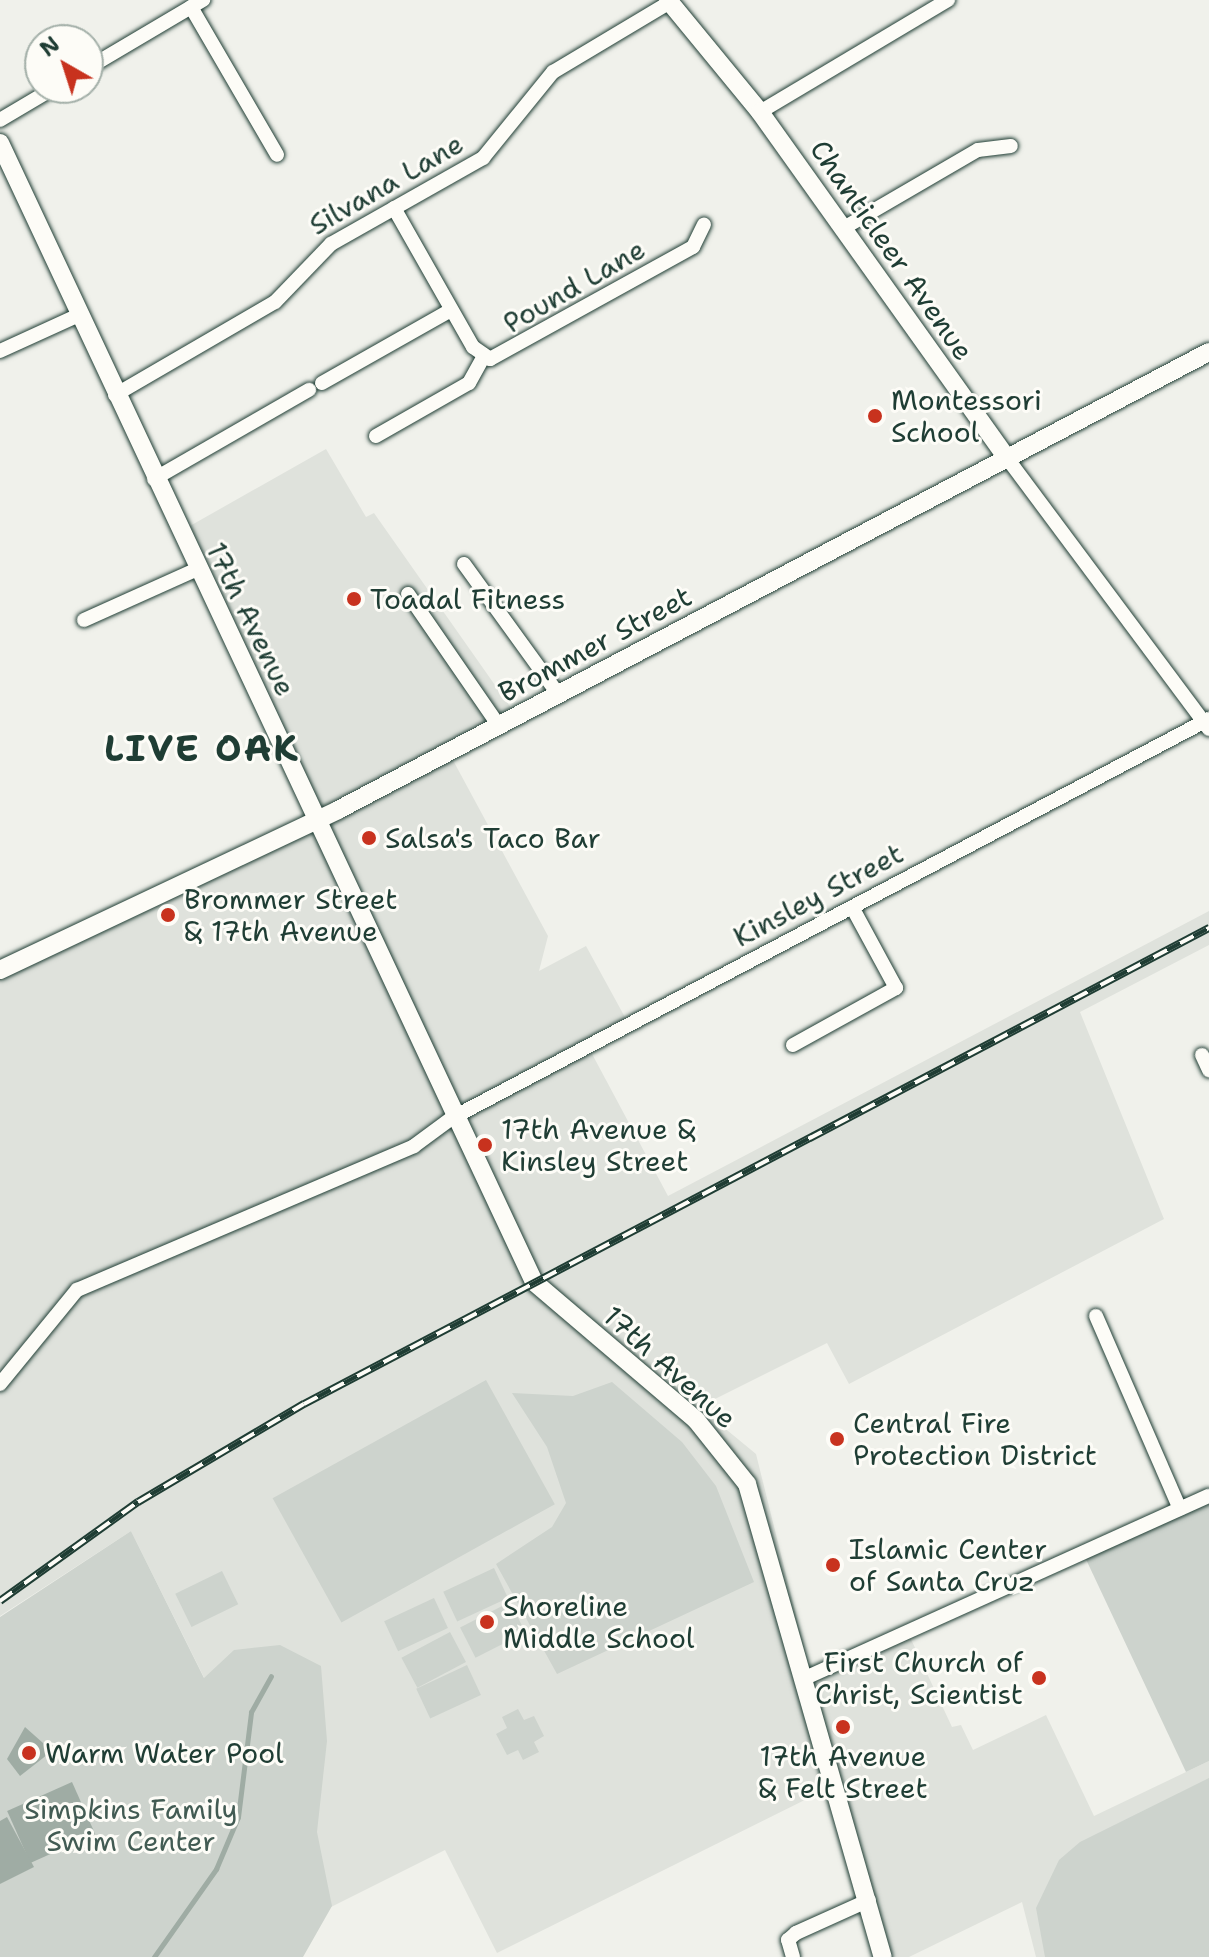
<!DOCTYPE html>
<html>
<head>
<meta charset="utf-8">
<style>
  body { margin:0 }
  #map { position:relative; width:1209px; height:1957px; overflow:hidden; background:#f0f1eb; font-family:"Shantell Sans",sans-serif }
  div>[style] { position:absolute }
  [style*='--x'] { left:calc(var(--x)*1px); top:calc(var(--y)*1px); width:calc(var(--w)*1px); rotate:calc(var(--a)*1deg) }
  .built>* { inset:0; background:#dfe2dc }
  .green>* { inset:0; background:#cdd3cd; transform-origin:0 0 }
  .water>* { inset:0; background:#9faca4; transform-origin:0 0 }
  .stream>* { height:5px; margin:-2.5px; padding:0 2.5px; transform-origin:2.5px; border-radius:2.5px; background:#9faca4 }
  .roads { filter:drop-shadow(0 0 2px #1f3d34) drop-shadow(0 0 2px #1f3d34) }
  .street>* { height:14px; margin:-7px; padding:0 7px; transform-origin:7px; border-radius:7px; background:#fdfcf7 }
  .secondary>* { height:18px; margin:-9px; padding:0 9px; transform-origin:9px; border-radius:9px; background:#fdfcf7 }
  .rail>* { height:8px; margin-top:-4px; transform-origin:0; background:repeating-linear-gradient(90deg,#fdfcf7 0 15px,#1f3d34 0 30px); box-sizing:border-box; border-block:2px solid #1f3d34 }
  .dots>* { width:22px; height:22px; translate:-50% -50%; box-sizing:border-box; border:4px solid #fdfcf7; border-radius:50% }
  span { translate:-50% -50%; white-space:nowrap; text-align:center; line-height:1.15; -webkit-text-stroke:6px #fdfcf7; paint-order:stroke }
  .street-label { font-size:28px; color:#1f3d34 }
  .poi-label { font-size:28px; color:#1f3d34 }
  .left { translate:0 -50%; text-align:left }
  .right { translate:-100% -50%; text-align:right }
  .park-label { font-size:28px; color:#425b53 }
  .district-label { font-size:36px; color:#1f3d34; font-weight:700; letter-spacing:2px }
  .north { position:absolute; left:24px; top:24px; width:80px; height:80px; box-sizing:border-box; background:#fdfcf7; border:2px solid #a4b0a9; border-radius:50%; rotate:321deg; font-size:22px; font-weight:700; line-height:32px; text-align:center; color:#1f3d34 }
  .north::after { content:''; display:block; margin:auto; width:28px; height:36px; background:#c8321e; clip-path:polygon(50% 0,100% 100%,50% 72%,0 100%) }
</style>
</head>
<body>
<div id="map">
  <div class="built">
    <i style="clip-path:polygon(326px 449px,366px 517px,374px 513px,516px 715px,448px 751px,548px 936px,539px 971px,586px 946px,632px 1030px,591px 1052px,668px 1196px,1209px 911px,1209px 945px,1080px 1012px,1164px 1219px,849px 1384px,827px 1343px,699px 1407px,756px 1454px,812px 1679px,909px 1635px,952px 1727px,961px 1725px,973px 1750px,1046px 1715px,1094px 1816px,1209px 1761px,1209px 1957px,1036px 1957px,1022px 1902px,909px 1957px,880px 1957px,837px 1784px,497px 1953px,445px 1850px,321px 1912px,131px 1531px,0 1616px,0 967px,317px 820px,181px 531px)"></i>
  </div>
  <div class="green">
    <i style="left:486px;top:1380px;width:142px;height:244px;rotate:61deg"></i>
    <i style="clip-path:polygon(612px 1382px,682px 1442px,716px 1486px,754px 1582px,557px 1674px,496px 1564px,552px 1527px,566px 1503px,547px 1447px,512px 1393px,573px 1396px)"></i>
    <i style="clip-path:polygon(1209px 1496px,1209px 1761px,1186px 1772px,1083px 1553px)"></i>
    <i style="clip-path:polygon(131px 1531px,204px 1678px,234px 1650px,280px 1645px,321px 1666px,327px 1741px,317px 1832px,332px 1906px,303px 1957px,0 1957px,0 1617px)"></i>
    <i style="left:494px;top:1568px;width:33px;height:56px;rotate:65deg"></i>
    <i style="left:222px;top:1571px;width:37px;height:52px;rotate:64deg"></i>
    <i style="left:434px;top:1598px;width:33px;height:55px;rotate:65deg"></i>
    <i style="left:510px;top:1602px;width:34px;height:56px;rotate:63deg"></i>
    <i style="left:450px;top:1632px;width:34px;height:55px;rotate:62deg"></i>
    <i style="left:467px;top:1665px;width:33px;height:56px;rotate:65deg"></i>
    <i style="clip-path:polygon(518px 1709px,524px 1720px,534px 1716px,544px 1736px,534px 1742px,539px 1752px,523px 1760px,518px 1750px,507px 1755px,496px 1734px,507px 1728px,502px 1717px)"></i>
    <i style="clip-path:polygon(1209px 1778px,1209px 1957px,1045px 1957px,1036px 1908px,1059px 1860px,1080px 1842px)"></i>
  </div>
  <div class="water">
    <i style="clip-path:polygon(25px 1727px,52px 1751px,20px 1776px,7px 1759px)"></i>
    <i style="left:72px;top:1782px;width:57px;height:71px;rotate:66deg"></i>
    <i style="clip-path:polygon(7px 1817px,34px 1867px,0 1884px,0 1821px)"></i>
  </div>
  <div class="stream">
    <i style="--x:154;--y:1957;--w:108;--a:-54.8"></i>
    <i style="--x:216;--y:1869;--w:56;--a:-67.1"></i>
    <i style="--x:238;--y:1817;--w:106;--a:-82.9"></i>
    <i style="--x:251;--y:1712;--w:41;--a:-60.9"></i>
  </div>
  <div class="roads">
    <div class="street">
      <i style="--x:191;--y:7;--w:171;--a:59.8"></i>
      <i style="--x:88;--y:68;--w:134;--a:-30.6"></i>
      <i style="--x:760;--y:112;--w:219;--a:-30.8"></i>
      <i style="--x:0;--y:120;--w:63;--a:-30.7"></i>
      <i style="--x:394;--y:208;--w:160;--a:60.4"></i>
      <i style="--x:473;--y:347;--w:21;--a:35"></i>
      <i style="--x:490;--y:359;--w:232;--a:-28.9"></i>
      <i style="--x:693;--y:247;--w:25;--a:-64"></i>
      <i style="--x:842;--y:229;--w:157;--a:-30.2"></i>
      <i style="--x:978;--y:150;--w:33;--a:-7"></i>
      <i style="--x:0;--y:351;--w:87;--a:-24.5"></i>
      <i style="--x:322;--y:383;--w:148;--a:-29.5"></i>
      <i style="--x:115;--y:395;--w:185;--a:-30.2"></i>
      <i style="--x:275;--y:302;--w:81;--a:-46"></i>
      <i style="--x:331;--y:244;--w:175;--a:-29.5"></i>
      <i style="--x:483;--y:158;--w:111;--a:-50.9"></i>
      <i style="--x:553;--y:72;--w:136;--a:-30.9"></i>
      <i style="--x:376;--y:436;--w:107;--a:-29.7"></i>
      <i style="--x:469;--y:383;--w:31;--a:-61"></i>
      <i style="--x:1007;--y:458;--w:338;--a:53.3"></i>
      <i style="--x:154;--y:479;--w:179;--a:-29.9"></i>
      <i style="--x:464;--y:564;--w:160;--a:54.1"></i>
      <i style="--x:408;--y:594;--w:160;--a:55.4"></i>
      <i style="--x:84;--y:620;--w:122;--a:-24.2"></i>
      <i style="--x:793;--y:1045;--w:118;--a:-29"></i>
      <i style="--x:896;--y:988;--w:92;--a:-118.5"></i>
      <i style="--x:1202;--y:1055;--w:17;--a:65"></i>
      <i style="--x:1096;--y:1316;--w:210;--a:66.5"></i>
      <i style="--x:0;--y:1384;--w:122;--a:-50.7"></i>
      <i style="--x:77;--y:1290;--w:366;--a:-23.1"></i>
      <i style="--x:414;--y:1146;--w:47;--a:-36.4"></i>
      <i style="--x:452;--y:1118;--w:856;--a:-27.79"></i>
      <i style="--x:803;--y:1679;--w:445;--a:-24.3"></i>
      <i style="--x:793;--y:1957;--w:18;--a:-106"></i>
      <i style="--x:788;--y:1940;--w:11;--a:-41"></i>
      <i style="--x:796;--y:1933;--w:80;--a:-24.3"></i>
    </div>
    <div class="secondary">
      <i style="--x:668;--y:0;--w:145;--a:50.6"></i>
      <i style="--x:760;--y:112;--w:425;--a:54.5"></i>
      <i style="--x:0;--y:143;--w:1258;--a:64.88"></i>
      <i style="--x:534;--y:1282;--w:213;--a:40.4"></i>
      <i style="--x:696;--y:1420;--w:82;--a:51.4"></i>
      <i style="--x:747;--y:1484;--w:492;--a:74"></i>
      <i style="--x:0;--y:970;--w:374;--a:-25.3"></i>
      <i style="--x:338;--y:810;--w:984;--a:-27.74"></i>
    </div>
  </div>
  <div class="rail">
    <i style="--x:0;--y:1601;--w:170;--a:-35.7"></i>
    <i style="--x:138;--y:1502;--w:193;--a:-30.6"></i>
    <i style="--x:304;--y:1404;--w:1023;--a:-27.74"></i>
  </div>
  <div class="dots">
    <i style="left:875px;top:416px;background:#c8321e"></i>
    <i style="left:354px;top:599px;background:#c8321e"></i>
    <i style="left:369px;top:838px;background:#c8321e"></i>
    <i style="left:168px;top:915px;background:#c8321e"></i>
    <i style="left:485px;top:1145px;background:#c8321e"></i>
    <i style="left:837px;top:1439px;background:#c8321e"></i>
    <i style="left:833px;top:1565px;background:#c8321e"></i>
    <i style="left:487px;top:1622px;background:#c8321e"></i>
    <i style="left:1039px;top:1678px;background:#c8321e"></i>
    <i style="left:843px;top:1727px;background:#c8321e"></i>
    <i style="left:29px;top:1753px;background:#c8321e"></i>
  </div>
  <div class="street-label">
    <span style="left:386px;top:184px;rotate:-30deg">Silvana Lane</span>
    <span style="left:892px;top:250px;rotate:55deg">Chanticleer Avenue</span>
    <span style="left:574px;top:286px;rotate:-30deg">Pound Lane</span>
    <span style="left:251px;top:619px;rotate:64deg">17th Avenue</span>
    <span style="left:595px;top:644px;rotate:-28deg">Brommer Street</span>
    <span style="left:818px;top:895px;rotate:-28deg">Kinsley Street</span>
    <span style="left:670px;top:1367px;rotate:42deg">17th Avenue</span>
  </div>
  <div class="poi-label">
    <span class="left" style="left:891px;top:416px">Montessori<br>School</span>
    <span class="left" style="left:370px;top:599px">Toadal Fitness</span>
    <span class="left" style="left:385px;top:838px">Salsa's Taco Bar</span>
    <span class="left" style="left:184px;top:915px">Brommer Street<br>&amp; 17th Avenue</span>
    <span class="left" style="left:501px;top:1145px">17th Avenue &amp;<br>Kinsley Street</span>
    <span class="left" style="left:853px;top:1439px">Central Fire<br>Protection District</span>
    <span class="left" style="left:849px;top:1565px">Islamic Center<br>of Santa Cruz</span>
    <span class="left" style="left:503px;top:1622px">Shoreline<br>Middle School</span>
    <span class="right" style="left:1023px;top:1678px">First Church of<br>Christ, Scientist</span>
    <span class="left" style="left:45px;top:1753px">Warm Water Pool</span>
    <span style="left:843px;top:1772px">17th Avenue<br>&amp; Felt Street</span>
  </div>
  <div class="park-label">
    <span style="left:131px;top:1825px">Simpkins Family<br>Swim Center</span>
  </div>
  <div class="district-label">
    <span style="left:202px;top:749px">LIVE OAK</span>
  </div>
  <div class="north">N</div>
</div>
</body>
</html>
